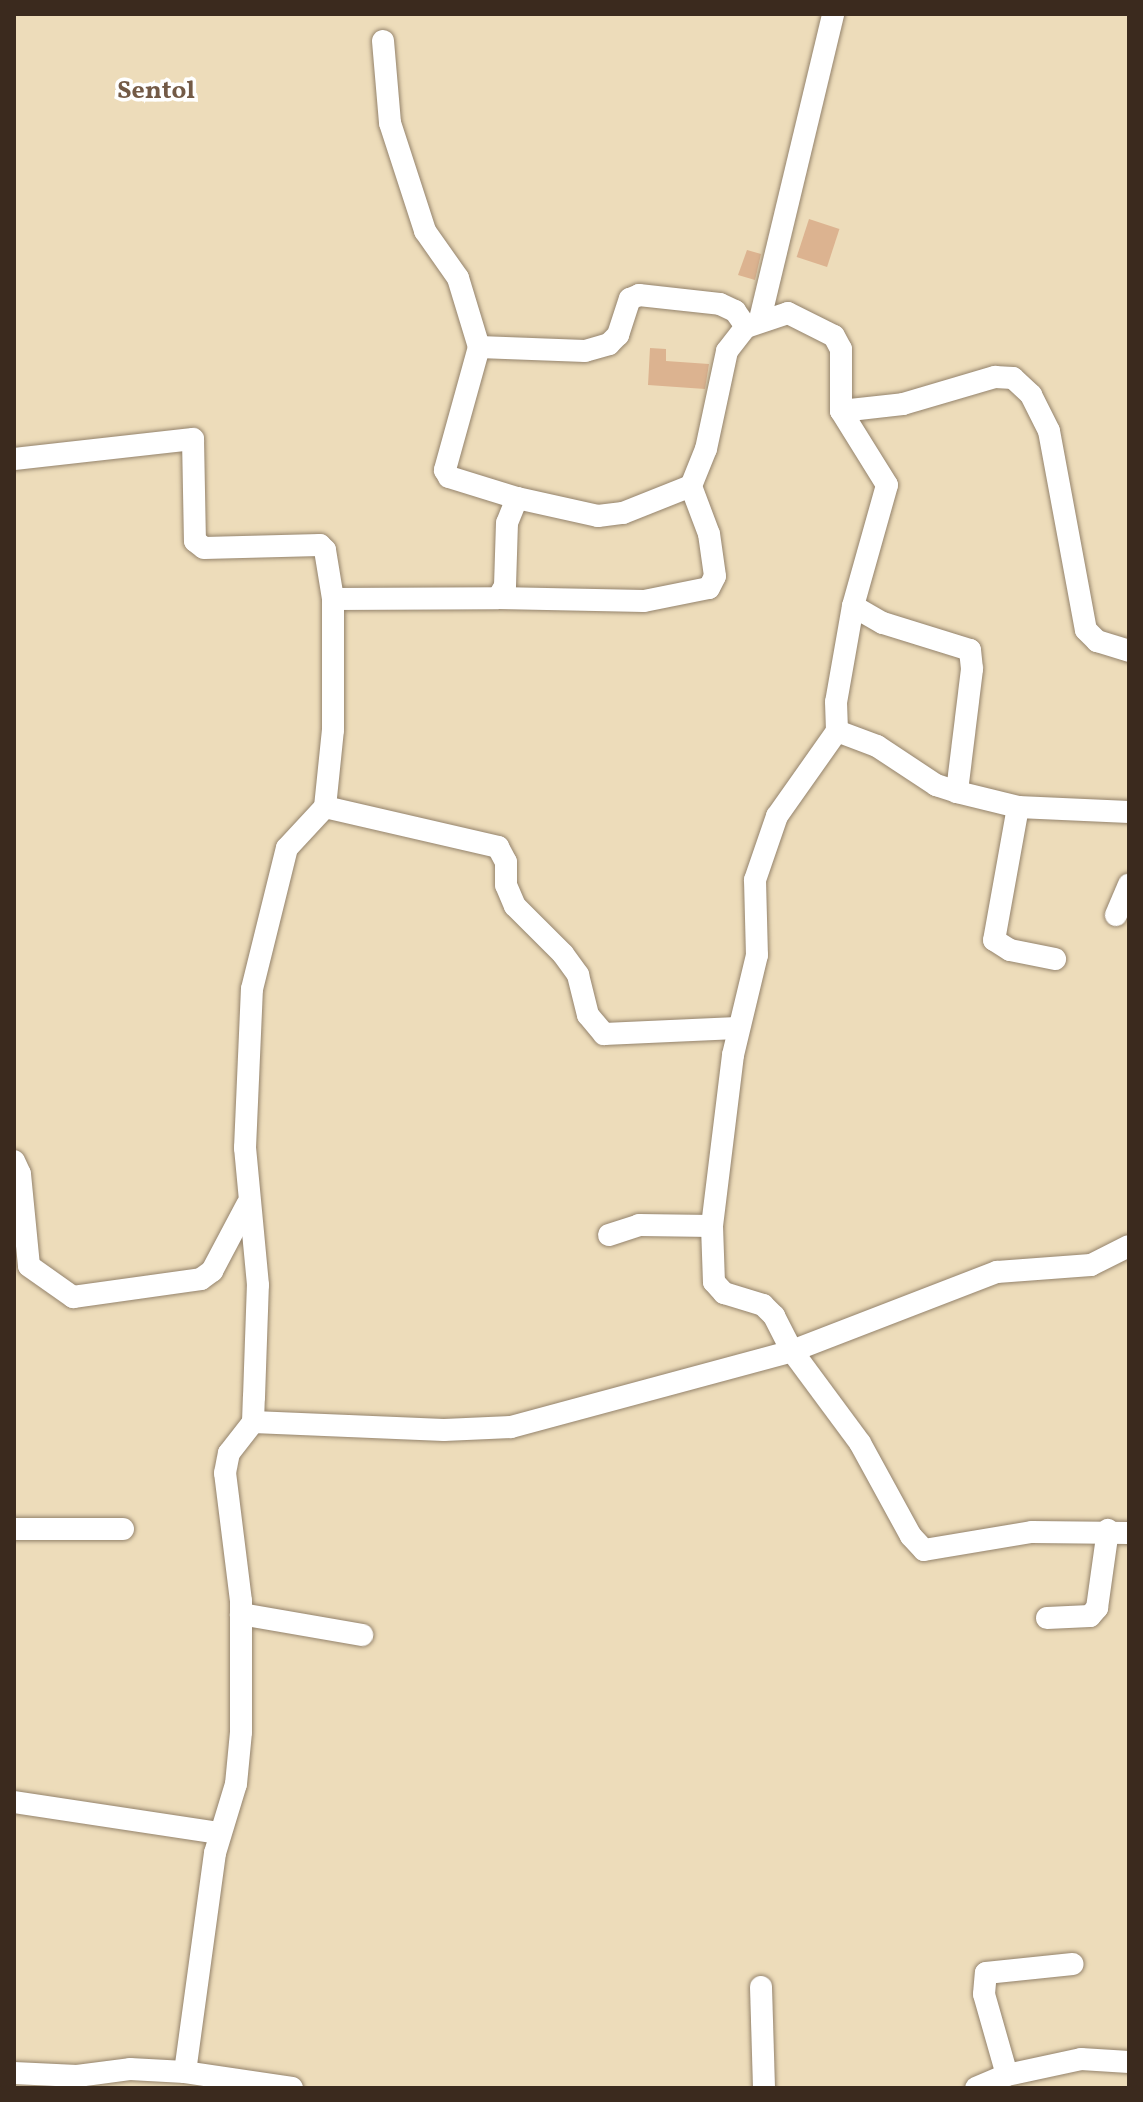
<!DOCTYPE html>
<html>
<head>
<meta charset="utf-8">
<style>
  body { margin:0 }
  #map { position:relative; width:1143px; height:2102px; overflow:hidden; background:#eddcba; font-family:Vollkorn,serif }
  div>[style] { position:absolute }
  [style*='--x'] { left:calc(var(--x)*1px); top:calc(var(--y)*1px); width:calc(var(--w)*1px); rotate:calc(var(--a)*1deg) }
  .building>* { inset:0; background:#dcb390; transform-origin:0 0 }
  .roads { filter:drop-shadow(0 0 2px #94836c) drop-shadow(0 0 2px #94836c) }
  .minor>* { height:22px; margin:-11px; padding:0 11px; transform-origin:11px; border-radius:11px; background:#fff }
  span { translate:-50% -50%; white-space:nowrap; text-align:center; line-height:1.15; -webkit-text-stroke:7px #fff; paint-order:stroke }
  .quarter-label { font-size:26px; color:#735a46; font-weight:700 }
  .frame { position:absolute; inset:0; border:16px solid #3b2a1e; pointer-events:none }
</style>
</head>
<body>
<div id="map">
  <div class="building">
    <i style="left:809px;top:219px;width:32px;height:40px;rotate:18deg"></i>
    <i style="clip-path:polygon(747px 250px,761px 254px,755px 280px,738px 275px)"></i>
    <i style="clip-path:polygon(650px 348px,666px 349px,666px 361px,709px 364px,705px 389px,648px 385px)"></i>
  </div>
  <div class="roads">
    <div class="minor">
      <i style="--x:383;--y:41;--w:82;--a:85.1"></i>
      <i style="--x:390;--y:123;--w:114;--a:72"></i>
      <i style="--x:425;--y:231;--w:57;--a:54.9"></i>
      <i style="--x:458;--y:278;--w:72;--a:73.1"></i>
      <i style="--x:479;--y:347;--w:128;--a:105.5"></i>
      <i style="--x:445;--y:470;--w:8;--a:60"></i>
      <i style="--x:449;--y:477;--w:71;--a:17.2"></i>
      <i style="--x:760;--y:319;--w:314;--a:-76.5"></i>
      <i style="--x:479;--y:347;--w:106;--a:2.2"></i>
      <i style="--x:585;--y:351;--w:25;--a:-16"></i>
      <i style="--x:609;--y:344;--w:13;--a:-45"></i>
      <i style="--x:618;--y:335;--w:38;--a:-72"></i>
      <i style="--x:630;--y:299;--w:10;--a:-24"></i>
      <i style="--x:639;--y:295;--w:81;--a:6.3"></i>
      <i style="--x:720;--y:304;--w:17;--a:25"></i>
      <i style="--x:735;--y:311;--w:19;--a:55"></i>
      <i style="--x:841;--y:411;--w:62;--a:-6.4"></i>
      <i style="--x:903;--y:404;--w:96;--a:-16.4"></i>
      <i style="--x:995;--y:377;--w:18;--a:3"></i>
      <i style="--x:1013;--y:378;--w:25;--a:43"></i>
      <i style="--x:1031;--y:395;--w:40;--a:63.4"></i>
      <i style="--x:1049;--y:431;--w:202;--a:79.5"></i>
      <i style="--x:1086;--y:630;--w:16;--a:45"></i>
      <i style="--x:1097;--y:641;--w:34;--a:17"></i>
      <i style="--x:14;--y:459;--w:180;--a:-6.4"></i>
      <i style="--x:193;--y:439;--w:102;--a:88.9"></i>
      <i style="--x:195;--y:541;--w:11;--a:38"></i>
      <i style="--x:204;--y:548;--w:116;--a:-1.5"></i>
      <i style="--x:320;--y:545;--w:7;--a:45"></i>
      <i style="--x:325;--y:550;--w:50;--a:80.7"></i>
      <i style="--x:498;--y:598;--w:146;--a:1.2"></i>
      <i style="--x:644;--y:601;--w:66;--a:-11.3"></i>
      <i style="--x:709;--y:588;--w:13;--a:-63"></i>
      <i style="--x:715;--y:576;--w:42;--a:-98.1"></i>
      <i style="--x:709;--y:534;--w:51;--a:-110.6"></i>
      <i style="--x:853;--y:606;--w:34;--a:30"></i>
      <i style="--x:883;--y:623;--w:91;--a:17.2"></i>
      <i style="--x:970;--y:650;--w:19;--a:84"></i>
      <i style="--x:972;--y:669;--w:124;--a:97"></i>
      <i style="--x:837;--y:731;--w:104;--a:125.2"></i>
      <i style="--x:777;--y:816;--w:68;--a:109"></i>
      <i style="--x:755;--y:880;--w:75;--a:88.5"></i>
      <i style="--x:757;--y:955;--w:103;--a:103.5"></i>
      <i style="--x:733;--y:1055;--w:172;--a:97"></i>
      <i style="--x:712;--y:1226;--w:56;--a:88"></i>
      <i style="--x:714;--y:1282;--w:15;--a:48"></i>
      <i style="--x:724;--y:1293;--w:41;--a:17.1"></i>
      <i style="--x:763;--y:1305;--w:16;--a:45"></i>
      <i style="--x:774;--y:1316;--w:39;--a:63"></i>
      <i style="--x:792;--y:1351;--w:114;--a:53.5"></i>
      <i style="--x:860;--y:1443;--w:106;--a:61.3"></i>
      <i style="--x:911;--y:1536;--w:19;--a:47"></i>
      <i style="--x:924;--y:1550;--w:109;--a:-9.5"></i>
      <i style="--x:1032;--y:1532;--w:97;--a:0.6"></i>
      <i style="--x:325;--y:807;--w:178;--a:13"></i>
      <i style="--x:498;--y:847;--w:17;--a:62"></i>
      <i style="--x:506;--y:862;--w:23;--a:90"></i>
      <i style="--x:506;--y:885;--w:23;--a:67"></i>
      <i style="--x:515;--y:906;--w:68;--a:45"></i>
      <i style="--x:563;--y:954;--w:26;--a:54"></i>
      <i style="--x:578;--y:975;--w:41;--a:76"></i>
      <i style="--x:588;--y:1015;--w:25;--a:50"></i>
      <i style="--x:604;--y:1034;--w:133;--a:-2.6"></i>
      <i style="--x:1018;--y:807;--w:135;--a:100.2"></i>
      <i style="--x:994;--y:940;--w:19;--a:32"></i>
      <i style="--x:1010;--y:950;--w:46;--a:11.3"></i>
      <i style="--x:1116;--y:915;--w:33;--a:-67"></i>
      <i style="--x:14;--y:1161;--w:14;--a:65"></i>
      <i style="--x:20;--y:1174;--w:92;--a:84.4"></i>
      <i style="--x:29;--y:1266;--w:54;--a:35.2"></i>
      <i style="--x:73;--y:1297;--w:129;--a:-8"></i>
      <i style="--x:201;--y:1279;--w:14;--a:-36"></i>
      <i style="--x:212;--y:1271;--w:75;--a:-62.1"></i>
      <i style="--x:609;--y:1235;--w:32;--a:-18"></i>
      <i style="--x:639;--y:1225;--w:73;--a:0.8"></i>
      <i style="--x:253;--y:1422;--w:191;--a:2.4"></i>
      <i style="--x:444;--y:1430;--w:67;--a:-2.6"></i>
      <i style="--x:511;--y:1427;--w:291;--a:-15.1"></i>
      <i style="--x:792;--y:1351;--w:220;--a:-21.1"></i>
      <i style="--x:997;--y:1272;--w:94;--a:-4.3"></i>
      <i style="--x:1091;--y:1265;--w:42;--a:-26.6"></i>
      <i style="--x:14;--y:1529;--w:109;--a:0"></i>
      <i style="--x:241;--y:1614;--w:123;--a:9.8"></i>
      <i style="--x:1047;--y:1618;--w:43;--a:-2.7"></i>
      <i style="--x:1090;--y:1616;--w:11;--a:-49"></i>
      <i style="--x:1097;--y:1608;--w:79;--a:-82"></i>
      <i style="--x:14;--y:1802;--w:207;--a:8.6"></i>
      <i style="--x:761;--y:1987;--w:101;--a:88.3"></i>
      <i style="--x:14;--y:2073;--w:63;--a:2.7"></i>
      <i style="--x:1007;--y:2075;--w:84;--a:-105.9"></i>
      <i style="--x:984;--y:1994;--w:21;--a:-85"></i>
      <i style="--x:986;--y:1973;--w:87;--a:-5.9"></i>
      <i style="--x:75;--y:2088;--w:12;--a:-81"></i>
      <i style="--x:77;--y:2076;--w:53;--a:-7.5"></i>
      <i style="--x:130;--y:2069;--w:55;--a:3.1"></i>
      <i style="--x:292;--y:2088;--w:108;--a:-171.5"></i>
      <i style="--x:185;--y:2072;--w:221;--a:-82.2"></i>
      <i style="--x:215;--y:1853;--w:72;--a:-73.1"></i>
      <i style="--x:236;--y:1784;--w:52;--a:-84.5"></i>
      <i style="--x:241;--y:1732;--w:131;--a:-90"></i>
      <i style="--x:241;--y:1601;--w:129;--a:-97.1"></i>
      <i style="--x:225;--y:1473;--w:20;--a:-79"></i>
      <i style="--x:229;--y:1453;--w:39;--a:-52"></i>
      <i style="--x:253;--y:1422;--w:25;--a:-88"></i>
      <i style="--x:254;--y:1397;--w:112;--a:-88"></i>
      <i style="--x:258;--y:1285;--w:138;--a:-95.4"></i>
      <i style="--x:245;--y:1148;--w:159;--a:-87.5"></i>
      <i style="--x:252;--y:989;--w:145;--a:-76.1"></i>
      <i style="--x:287;--y:848;--w:56;--a:-47.2"></i>
      <i style="--x:325;--y:807;--w:77;--a:-84.1"></i>
      <i style="--x:333;--y:730;--w:131;--a:-90"></i>
      <i style="--x:333;--y:599;--w:165;--a:-0.3"></i>
      <i style="--x:498;--y:598;--w:14;--a:-60"></i>
      <i style="--x:505;--y:586;--w:63;--a:-88.2"></i>
      <i style="--x:507;--y:523;--w:27;--a:-68"></i>
      <i style="--x:517;--y:498;--w:83;--a:12.5"></i>
      <i style="--x:598;--y:516;--w:25;--a:-7"></i>
      <i style="--x:623;--y:513;--w:73;--a:-21.7"></i>
      <i style="--x:691;--y:486;--w:40;--a:-68"></i>
      <i style="--x:706;--y:449;--w:100;--a:-77.9"></i>
      <i style="--x:727;--y:351;--w:31;--a:-52"></i>
      <i style="--x:746;--y:327;--w:44;--a:-18.4"></i>
      <i style="--x:788;--y:313;--w:51;--a:26.6"></i>
      <i style="--x:834;--y:336;--w:15;--a:62"></i>
      <i style="--x:841;--y:349;--w:62;--a:90"></i>
      <i style="--x:841;--y:411;--w:87;--a:58.1"></i>
      <i style="--x:887;--y:485;--w:126;--a:105.7"></i>
      <i style="--x:853;--y:606;--w:97;--a:100"></i>
      <i style="--x:836;--y:702;--w:29;--a:88"></i>
      <i style="--x:837;--y:731;--w:43;--a:20.6"></i>
      <i style="--x:877;--y:746;--w:71;--a:33.5"></i>
      <i style="--x:936;--y:785;--w:22;--a:18"></i>
      <i style="--x:957;--y:792;--w:63;--a:13.8"></i>
      <i style="--x:1018;--y:807;--w:111;--a:2.6"></i>
      <i style="--x:976;--y:2088;--w:34;--a:-23"></i>
      <i style="--x:1007;--y:2075;--w:76;--a:-12.2"></i>
      <i style="--x:1081;--y:2059;--w:48;--a:3.6"></i>
    </div>
  </div>
  <div class="quarter-label">
    <span style="left:156px;top:92px">Sentol</span>
  </div>
  <div class="frame"></div>
</div>
</body>
</html>
